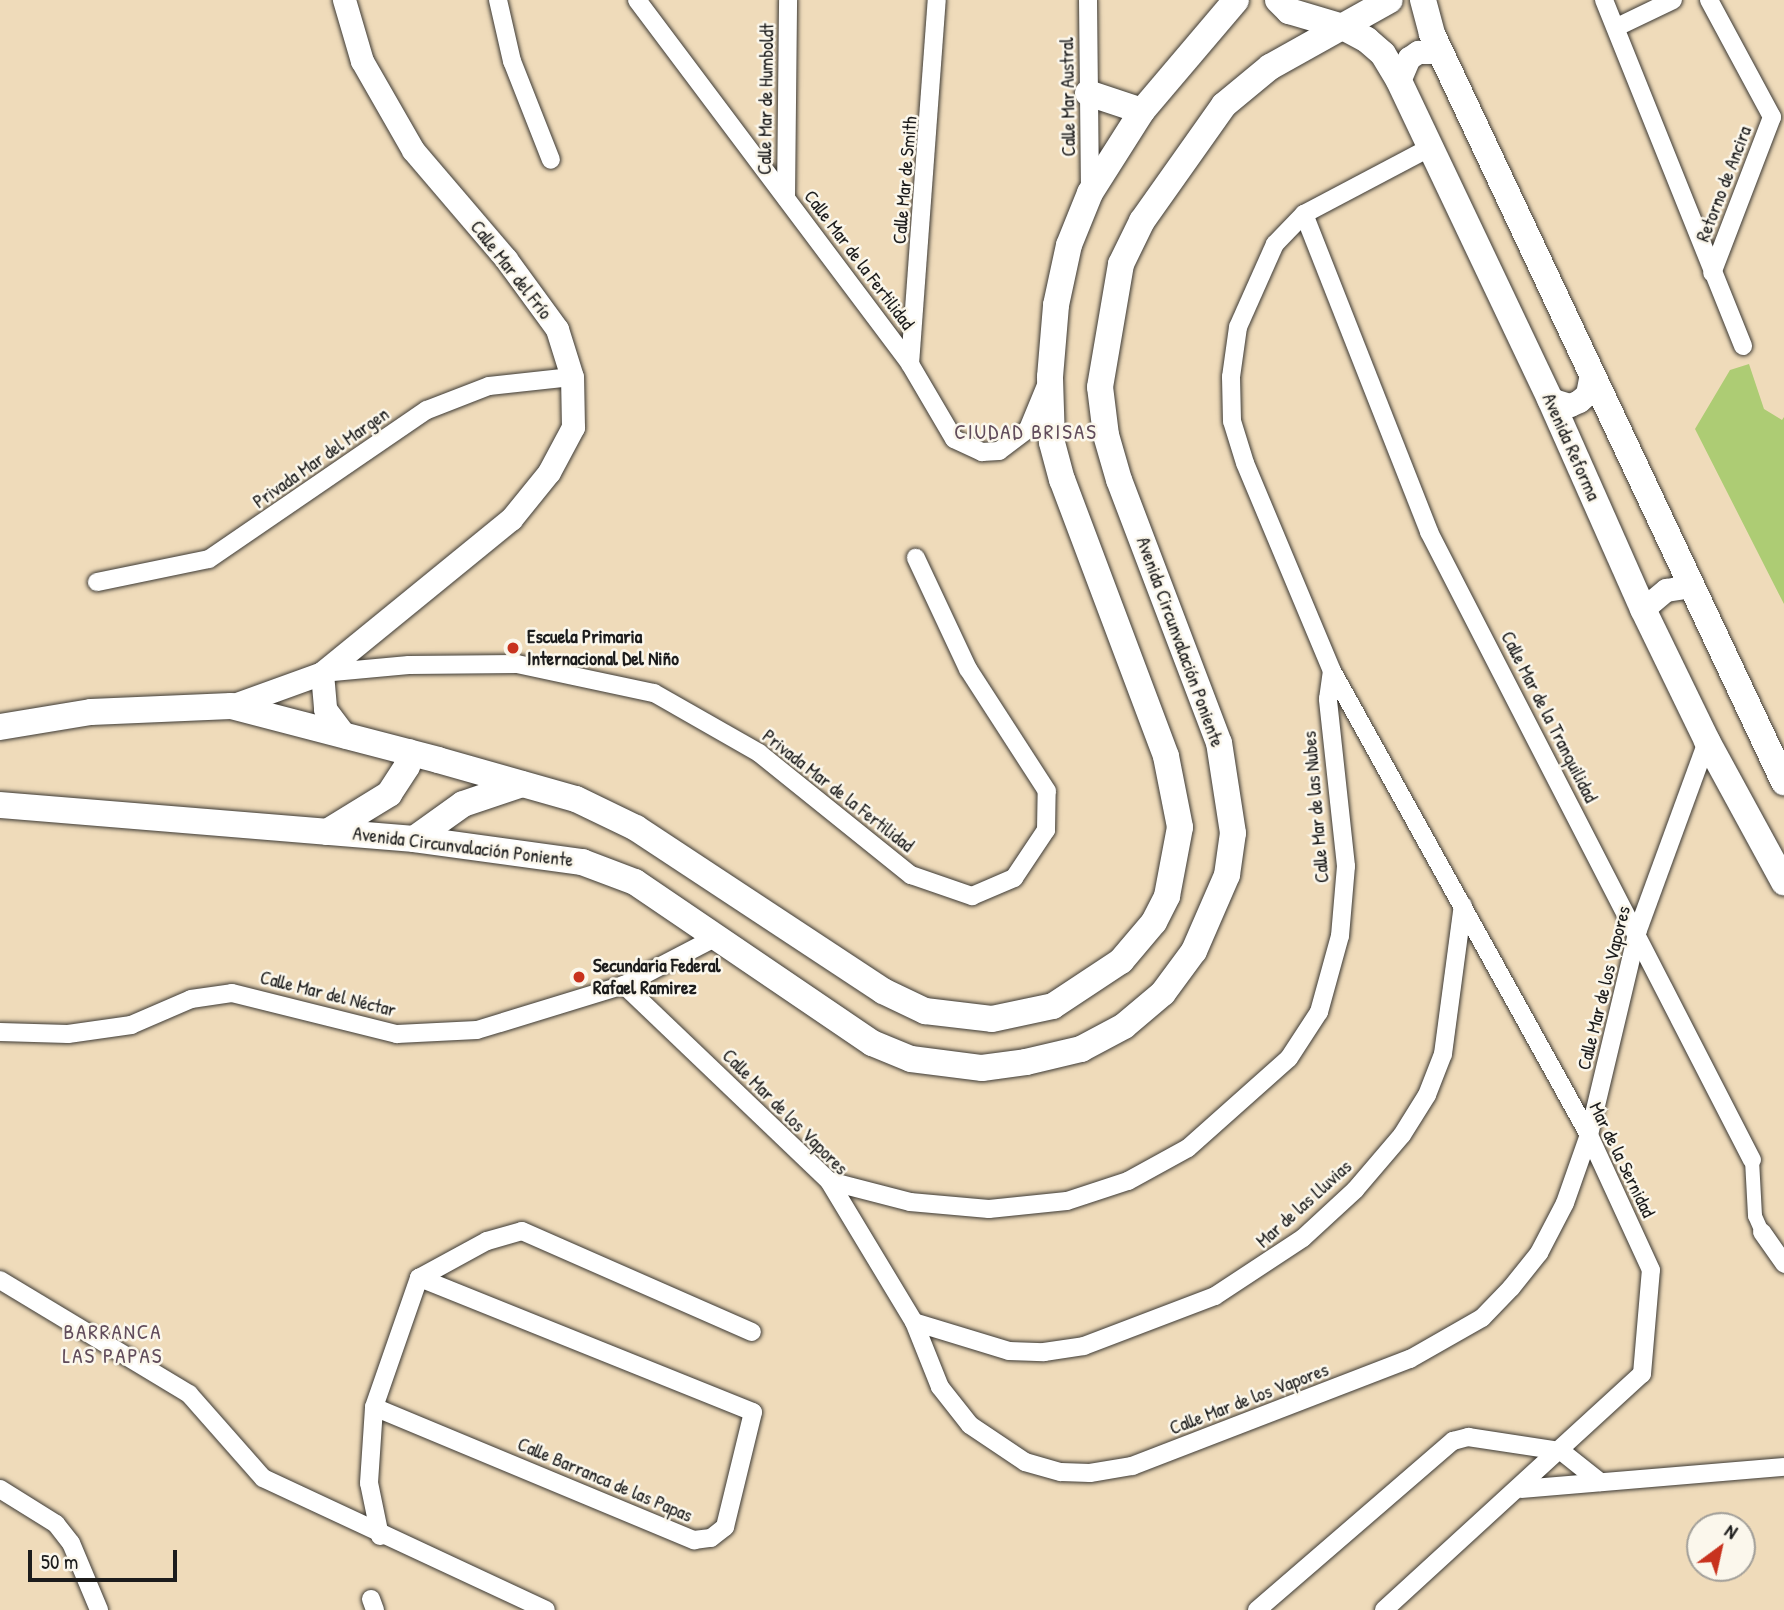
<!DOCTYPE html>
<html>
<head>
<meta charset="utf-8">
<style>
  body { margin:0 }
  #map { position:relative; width:1784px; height:1610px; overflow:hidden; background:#efdbba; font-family:"Patrick Hand",sans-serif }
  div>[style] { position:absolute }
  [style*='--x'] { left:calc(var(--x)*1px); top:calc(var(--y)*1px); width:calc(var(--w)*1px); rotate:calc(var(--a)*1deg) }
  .green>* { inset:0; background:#adcc74 }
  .roads { filter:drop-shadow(0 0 2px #3c3934) drop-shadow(0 0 2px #3c3934) }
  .pedestrian>* { height:14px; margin:-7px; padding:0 7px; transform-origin:7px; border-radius:7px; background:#fff }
  .minor>* { height:18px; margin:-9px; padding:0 9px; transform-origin:9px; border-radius:9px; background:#fff }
  .tertiary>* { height:23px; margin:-11.5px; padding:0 11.5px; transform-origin:11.5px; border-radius:11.5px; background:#fff }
  .secondary>* { height:26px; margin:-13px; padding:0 13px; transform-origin:13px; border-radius:13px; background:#fff }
  .dots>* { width:19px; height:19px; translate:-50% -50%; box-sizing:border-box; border:4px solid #fbf7ec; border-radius:50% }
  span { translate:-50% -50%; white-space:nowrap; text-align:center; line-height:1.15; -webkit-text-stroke:5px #fbf7ec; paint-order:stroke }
  .street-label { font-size:19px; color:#1c1c1c }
  .poi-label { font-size:19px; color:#1c1c1c; font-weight:700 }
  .left { translate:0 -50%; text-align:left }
  .neighbourhood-label { font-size:21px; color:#614c5b; letter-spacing:2px }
  .north { position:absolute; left:1686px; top:1512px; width:70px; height:70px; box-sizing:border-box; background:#fbf7ec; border:2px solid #a29f99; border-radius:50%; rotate:33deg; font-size:19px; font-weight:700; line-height:28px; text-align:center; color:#1c1c1c }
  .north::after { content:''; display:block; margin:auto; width:24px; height:32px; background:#c8321e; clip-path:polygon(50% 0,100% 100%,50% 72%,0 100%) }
  .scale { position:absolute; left:28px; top:1550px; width:149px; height:32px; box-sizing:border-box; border:4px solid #1c1c1c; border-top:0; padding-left:9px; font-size:21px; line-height:24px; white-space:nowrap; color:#1c1c1c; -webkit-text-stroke:5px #fbf7ec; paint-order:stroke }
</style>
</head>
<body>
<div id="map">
  <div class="green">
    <i style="clip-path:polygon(1749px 364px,1764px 409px,1782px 420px,1784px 417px,1784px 604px,1695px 429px,1730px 370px)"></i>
  </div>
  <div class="roads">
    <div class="pedestrian">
      <i style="--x:1752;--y:1160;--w:56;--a:86.9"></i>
      <i style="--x:1755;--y:1216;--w:17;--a:66"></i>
    </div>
    <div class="minor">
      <i style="--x:498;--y:0;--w:63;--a:77.1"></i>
      <i style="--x:512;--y:61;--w:106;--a:68.5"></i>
      <i style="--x:637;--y:0;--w:455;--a:53.1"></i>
      <i style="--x:910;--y:364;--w:87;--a:59.6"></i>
      <i style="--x:954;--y:439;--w:31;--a:25"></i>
      <i style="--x:982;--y:452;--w:17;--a:-3"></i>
      <i style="--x:999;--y:451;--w:36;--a:-37"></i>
      <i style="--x:1028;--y:429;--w:50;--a:-67.6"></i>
      <i style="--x:1088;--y:0;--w:192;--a:89.4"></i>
      <i style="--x:1604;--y:0;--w:373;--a:68.1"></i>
      <i style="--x:1709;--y:0;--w:133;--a:61.7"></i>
      <i style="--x:1772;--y:117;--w:167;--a:111"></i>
      <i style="--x:1617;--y:27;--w:62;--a:-25.7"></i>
      <i style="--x:786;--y:198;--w:198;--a:-89.4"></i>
      <i style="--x:1304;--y:214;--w:342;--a:68.5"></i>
      <i style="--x:1429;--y:532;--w:706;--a:62.78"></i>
      <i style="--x:910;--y:364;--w:365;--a:-85.8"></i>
      <i style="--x:97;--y:582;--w:114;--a:-11.6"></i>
      <i style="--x:209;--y:559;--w:264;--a:-34.4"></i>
      <i style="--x:427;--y:410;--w:66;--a:-21.2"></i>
      <i style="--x:489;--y:386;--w:83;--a:-6.2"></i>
      <i style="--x:322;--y:673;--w:87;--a:-5.3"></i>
      <i style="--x:409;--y:665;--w:108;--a:-0.5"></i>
      <i style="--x:517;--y:664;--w:140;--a:12"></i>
      <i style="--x:654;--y:693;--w:121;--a:29.7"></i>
      <i style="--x:759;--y:753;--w:195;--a:38.8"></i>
      <i style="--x:911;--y:875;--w:65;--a:19"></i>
      <i style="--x:972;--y:896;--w:46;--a:-23.2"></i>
      <i style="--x:1014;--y:878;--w:58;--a:-56.3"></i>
      <i style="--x:1046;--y:830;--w:39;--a:-89"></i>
      <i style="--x:1047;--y:791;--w:145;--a:-122.9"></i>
      <i style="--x:968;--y:669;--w:123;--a:-115.1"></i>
      <i style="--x:624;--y:985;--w:284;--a:43.7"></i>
      <i style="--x:829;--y:1181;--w:165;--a:58.9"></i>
      <i style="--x:914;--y:1322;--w:70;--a:68.2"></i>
      <i style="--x:940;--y:1387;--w:48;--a:51.7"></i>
      <i style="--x:970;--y:1425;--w:66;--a:33.9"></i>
      <i style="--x:1025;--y:1462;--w:37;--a:16"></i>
      <i style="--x:1061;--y:1472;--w:29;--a:2"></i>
      <i style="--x:1090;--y:1473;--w:43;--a:-9.5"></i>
      <i style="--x:1132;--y:1466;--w:298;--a:-21.1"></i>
      <i style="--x:1410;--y:1359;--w:83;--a:-29.7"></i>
      <i style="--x:1482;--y:1318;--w:42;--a:-46"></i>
      <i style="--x:1511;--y:1288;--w:45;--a:-51.3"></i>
      <i style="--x:1539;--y:1253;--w:56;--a:-62.5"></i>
      <i style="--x:1565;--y:1203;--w:72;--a:-70.6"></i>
      <i style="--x:1589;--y:1135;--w:211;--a:-76.6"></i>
      <i style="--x:1638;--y:930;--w:201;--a:-69.9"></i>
      <i style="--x:0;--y:1032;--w:68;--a:1.7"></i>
      <i style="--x:68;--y:1034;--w:64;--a:-8.1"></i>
      <i style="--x:131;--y:1025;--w:65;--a:-23.4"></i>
      <i style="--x:191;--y:999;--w:41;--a:-8.3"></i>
      <i style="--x:232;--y:993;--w:170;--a:14"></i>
      <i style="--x:397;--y:1034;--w:80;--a:-2.9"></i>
      <i style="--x:477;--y:1030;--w:154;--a:-17"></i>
      <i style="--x:624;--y:985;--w:106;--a:-27.5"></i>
      <i style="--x:829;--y:1181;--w:84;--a:14.5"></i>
      <i style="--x:910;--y:1202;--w:79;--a:5.1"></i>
      <i style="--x:989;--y:1209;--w:78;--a:-5.9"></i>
      <i style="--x:1067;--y:1201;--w:64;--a:-18.2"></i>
      <i style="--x:1128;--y:1181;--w:68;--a:-28.8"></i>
      <i style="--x:1188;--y:1148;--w:135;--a:-41.7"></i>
      <i style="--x:1289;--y:1058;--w:55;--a:-56.9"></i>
      <i style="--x:1319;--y:1012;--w:79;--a:-74.6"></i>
      <i style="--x:1340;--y:936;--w:70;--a:-85.1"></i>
      <i style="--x:1346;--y:866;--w:168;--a:-96.2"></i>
      <i style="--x:1328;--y:699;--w:28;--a:-82"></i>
      <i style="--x:1762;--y:1232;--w:39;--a:55"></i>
      <i style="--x:0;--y:1280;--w:221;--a:31.1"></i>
      <i style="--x:189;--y:1394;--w:112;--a:48.6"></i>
      <i style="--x:263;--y:1478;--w:312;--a:25"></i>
      <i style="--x:914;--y:1322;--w:99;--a:17"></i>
      <i style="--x:1009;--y:1351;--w:35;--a:2"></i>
      <i style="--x:1044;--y:1352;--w:40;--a:-8.5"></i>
      <i style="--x:1084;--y:1346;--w:140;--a:-20.9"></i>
      <i style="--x:1215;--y:1296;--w:105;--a:-33.4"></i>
      <i style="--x:1303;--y:1238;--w:71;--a:-42.7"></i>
      <i style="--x:1355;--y:1190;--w:72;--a:-49.5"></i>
      <i style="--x:1402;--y:1135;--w:47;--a:-58"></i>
      <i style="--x:1427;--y:1095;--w:44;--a:-68.7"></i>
      <i style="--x:1443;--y:1054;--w:150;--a:-82.4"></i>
      <i style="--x:374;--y:1407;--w:347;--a:22.6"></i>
      <i style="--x:694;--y:1540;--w:17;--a:-7"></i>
      <i style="--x:711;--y:1538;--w:18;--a:-38"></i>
      <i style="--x:725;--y:1527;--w:118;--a:-76.3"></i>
      <i style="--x:753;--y:1412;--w:360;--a:-158.1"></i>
      <i style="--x:0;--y:1489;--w:66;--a:32"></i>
      <i style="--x:56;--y:1524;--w:24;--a:52"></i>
      <i style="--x:71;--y:1543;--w:73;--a:67.3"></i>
      <i style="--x:1521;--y:1489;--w:264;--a:-4.8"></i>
      <i style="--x:380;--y:1536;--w:54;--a:-101.7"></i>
      <i style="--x:369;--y:1483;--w:76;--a:-86.2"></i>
      <i style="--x:374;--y:1407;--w:137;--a:-70.8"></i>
      <i style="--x:419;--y:1278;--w:77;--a:-28.6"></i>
      <i style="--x:487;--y:1241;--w:36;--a:-16"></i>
      <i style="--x:522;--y:1231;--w:251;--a:23.7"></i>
      <i style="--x:371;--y:1599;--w:12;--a:70"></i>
      <i style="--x:1257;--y:1610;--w:259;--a:-40.8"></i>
      <i style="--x:1453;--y:1441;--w:16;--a:-15"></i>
      <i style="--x:1468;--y:1437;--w:94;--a:8.6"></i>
      <i style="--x:1561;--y:1451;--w:50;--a:38.5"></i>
      <i style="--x:1384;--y:1610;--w:350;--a:-42.5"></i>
      <i style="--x:1642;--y:1374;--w:104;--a:-85.1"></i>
      <i style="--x:1651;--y:1270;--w:149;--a:-114.7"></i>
      <i style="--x:1589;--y:1135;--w:530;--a:-118.98"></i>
      <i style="--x:1332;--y:671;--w:225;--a:-112.7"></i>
      <i style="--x:1245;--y:463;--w:44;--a:-107.2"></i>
      <i style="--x:1232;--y:421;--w:44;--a:-91.3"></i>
      <i style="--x:1231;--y:377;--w:50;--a:-82"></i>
      <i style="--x:1238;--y:327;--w:91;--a:-66"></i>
      <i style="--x:1275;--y:244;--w:42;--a:-46"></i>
      <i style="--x:1304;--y:214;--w:141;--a:-27.8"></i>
    </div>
    <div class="tertiary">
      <i style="--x:1399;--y:81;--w:25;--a:-67"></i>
      <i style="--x:1409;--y:58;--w:11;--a:-34"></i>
      <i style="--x:1418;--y:52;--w:23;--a:0"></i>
      <i style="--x:1550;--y:399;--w:21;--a:17"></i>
      <i style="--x:1570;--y:405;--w:10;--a:-24"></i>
      <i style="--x:1579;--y:401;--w:11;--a:-41"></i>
      <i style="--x:1587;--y:394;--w:20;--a:-79"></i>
      <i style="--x:1643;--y:609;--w:30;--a:-40"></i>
      <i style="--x:1666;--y:590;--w:26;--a:-9"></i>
      <i style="--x:322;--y:673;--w:36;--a:85"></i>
      <i style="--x:325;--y:709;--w:35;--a:53"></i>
      <i style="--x:231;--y:706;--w:97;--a:-19.9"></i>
      <i style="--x:322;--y:673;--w:244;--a:-39.2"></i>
      <i style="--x:511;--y:519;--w:60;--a:-51"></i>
      <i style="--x:549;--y:472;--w:51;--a:-61.9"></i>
      <i style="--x:573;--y:427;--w:50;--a:-91.1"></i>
      <i style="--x:572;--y:377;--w:50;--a:-107.4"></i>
      <i style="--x:557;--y:329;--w:87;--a:-126.1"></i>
      <i style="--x:506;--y:259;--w:143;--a:-130.5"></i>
      <i style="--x:413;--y:150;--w:103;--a:-119.8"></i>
      <i style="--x:362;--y:61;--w:64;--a:-106.4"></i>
    </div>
    <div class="secondary">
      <i style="--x:1278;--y:0;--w:16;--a:45"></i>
      <i style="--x:1289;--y:11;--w:56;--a:16.5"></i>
      <i style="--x:1343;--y:27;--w:27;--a:28"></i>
      <i style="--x:1367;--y:40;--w:21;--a:41"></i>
      <i style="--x:1383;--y:54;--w:31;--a:59"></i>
      <i style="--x:1399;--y:81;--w:352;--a:64.6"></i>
      <i style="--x:1550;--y:399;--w:230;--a:66.1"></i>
      <i style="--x:1643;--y:609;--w:147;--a:64.1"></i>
      <i style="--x:1707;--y:741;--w:161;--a:61.4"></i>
      <i style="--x:1423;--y:0;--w:35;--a:75"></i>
      <i style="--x:1432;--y:34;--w:827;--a:64.8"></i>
      <i style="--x:1088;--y:93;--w:57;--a:18.4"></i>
      <i style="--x:0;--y:727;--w:92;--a:-9.4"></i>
      <i style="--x:91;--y:712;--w:140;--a:-2.5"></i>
      <i style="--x:231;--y:706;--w:214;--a:14.6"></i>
      <i style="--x:438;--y:760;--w:143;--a:15.8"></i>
      <i style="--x:576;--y:799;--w:67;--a:25.8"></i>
      <i style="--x:636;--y:828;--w:296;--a:33.4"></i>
      <i style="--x:883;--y:991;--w:47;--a:25.5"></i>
      <i style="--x:925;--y:1011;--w:67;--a:6.8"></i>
      <i style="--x:992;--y:1019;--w:62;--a:-12"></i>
      <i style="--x:1053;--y:1006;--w:82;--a:-33.5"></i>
      <i style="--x:1121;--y:961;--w:51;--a:-49.8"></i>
      <i style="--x:1154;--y:922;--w:29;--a:-63"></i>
      <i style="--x:1167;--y:896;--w:70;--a:-79.3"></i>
      <i style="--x:1180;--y:827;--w:72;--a:-101.2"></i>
      <i style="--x:1166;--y:756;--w:295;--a:-110.6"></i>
      <i style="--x:1062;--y:480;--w:39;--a:-105"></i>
      <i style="--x:1052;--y:442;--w:65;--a:-91.8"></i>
      <i style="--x:1050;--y:377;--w:72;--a:-85.2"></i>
      <i style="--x:1056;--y:305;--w:61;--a:-77.8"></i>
      <i style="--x:1069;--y:245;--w:56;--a:-68"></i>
      <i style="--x:1090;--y:193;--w:97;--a:-57.6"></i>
      <i style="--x:1142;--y:111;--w:145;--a:-49.7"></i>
      <i style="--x:0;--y:805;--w:415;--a:4.7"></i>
      <i style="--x:414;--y:839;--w:170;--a:7.8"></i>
      <i style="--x:582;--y:862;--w:57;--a:20.7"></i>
      <i style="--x:635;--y:882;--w:287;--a:34.2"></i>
      <i style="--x:872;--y:1043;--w:42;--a:22.3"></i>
      <i style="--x:911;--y:1059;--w:72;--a:7.2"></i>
      <i style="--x:982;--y:1068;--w:44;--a:-7.8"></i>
      <i style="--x:1026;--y:1062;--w:57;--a:-13.3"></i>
      <i style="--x:1081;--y:1049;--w:49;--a:-28.1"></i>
      <i style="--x:1124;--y:1026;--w:51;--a:-40.2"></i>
      <i style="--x:1163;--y:993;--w:52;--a:-53.6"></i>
      <i style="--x:1194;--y:951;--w:83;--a:-66.5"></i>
      <i style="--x:1227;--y:875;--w:42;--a:-81.9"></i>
      <i style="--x:1233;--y:833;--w:91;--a:-98.8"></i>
      <i style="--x:1219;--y:743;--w:281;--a:-110.8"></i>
      <i style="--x:1119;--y:480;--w:47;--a:-106.1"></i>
      <i style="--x:1106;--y:435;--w:48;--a:-97.1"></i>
      <i style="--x:1100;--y:387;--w:125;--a:-80.3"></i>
      <i style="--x:1121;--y:264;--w:48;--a:-64"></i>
      <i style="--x:1142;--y:221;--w:142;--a:-54.7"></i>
      <i style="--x:1224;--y:105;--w:60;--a:-39.6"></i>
      <i style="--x:1270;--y:67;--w:137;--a:-29.2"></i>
      <i style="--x:327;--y:832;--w:73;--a:-31.5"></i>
      <i style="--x:389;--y:794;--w:33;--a:-57"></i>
      <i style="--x:407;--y:766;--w:14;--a:-82"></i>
      <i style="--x:414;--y:839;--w:60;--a:-35.5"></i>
      <i style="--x:463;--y:804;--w:62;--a:-18.7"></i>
    </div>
  </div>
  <div class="dots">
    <i style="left:513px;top:648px;background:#c8321e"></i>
    <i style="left:579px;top:977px;background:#c8321e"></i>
  </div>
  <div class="street-label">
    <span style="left:1068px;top:97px;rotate:-91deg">Calle Mar Austral</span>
    <span style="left:766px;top:99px;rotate:-89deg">Calle Mar de Humboldt</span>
    <span style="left:905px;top:180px;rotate:-85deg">Calle Mar de Smith</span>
    <span style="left:1724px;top:184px;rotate:-69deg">Retorno de Ancira</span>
    <span style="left:859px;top:260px;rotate:53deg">Calle Mar de la Fertilidad</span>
    <span style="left:511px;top:270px;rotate:52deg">Calle Mar del Frío</span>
    <span style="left:1571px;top:447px;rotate:66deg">Avenida Reforma</span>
    <span style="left:321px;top:458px;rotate:-35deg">Privada Mar del Margen</span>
    <span style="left:1180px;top:642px;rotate:70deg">Avenida Circunvalación Poniente</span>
    <span style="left:1549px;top:717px;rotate:63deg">Calle Mar de la Tranquilidad</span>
    <span style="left:838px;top:791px;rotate:38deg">Privada Mar de la Fertilidad</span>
    <span style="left:1316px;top:807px;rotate:-95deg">Calle Mar de las Nubes</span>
    <span style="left:463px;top:847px;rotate:7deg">Avenida Circunvalación Poniente</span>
    <span style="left:1604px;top:988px;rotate:-76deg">Calle Mar de los Vapores</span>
    <span style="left:328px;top:994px;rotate:14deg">Calle Mar del Néctar</span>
    <span style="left:785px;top:1112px;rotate:45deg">Calle Mar de los Vapores</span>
    <span style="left:1622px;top:1160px;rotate:64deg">Mar de la Sernidad</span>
    <span style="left:1304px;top:1204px;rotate:-42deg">Mar de las Lluvias</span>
    <span style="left:1249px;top:1399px;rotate:-21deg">Calle Mar de los Vapores</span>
    <span style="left:605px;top:1480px;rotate:23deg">Calle Barranca de las Papas</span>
  </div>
  <div class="poi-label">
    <span class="left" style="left:527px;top:648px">Escuela Primaria<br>Internacional Del Niño</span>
    <span class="left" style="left:593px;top:977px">Secundaria Federal<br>Rafael Ramirez</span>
  </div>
  <div class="neighbourhood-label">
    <span style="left:1026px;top:432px">CIUDAD BRISAS</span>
    <span style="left:113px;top:1344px">BARRANCA<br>LAS PAPAS</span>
  </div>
  <div class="north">N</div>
  <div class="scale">50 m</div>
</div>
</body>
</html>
